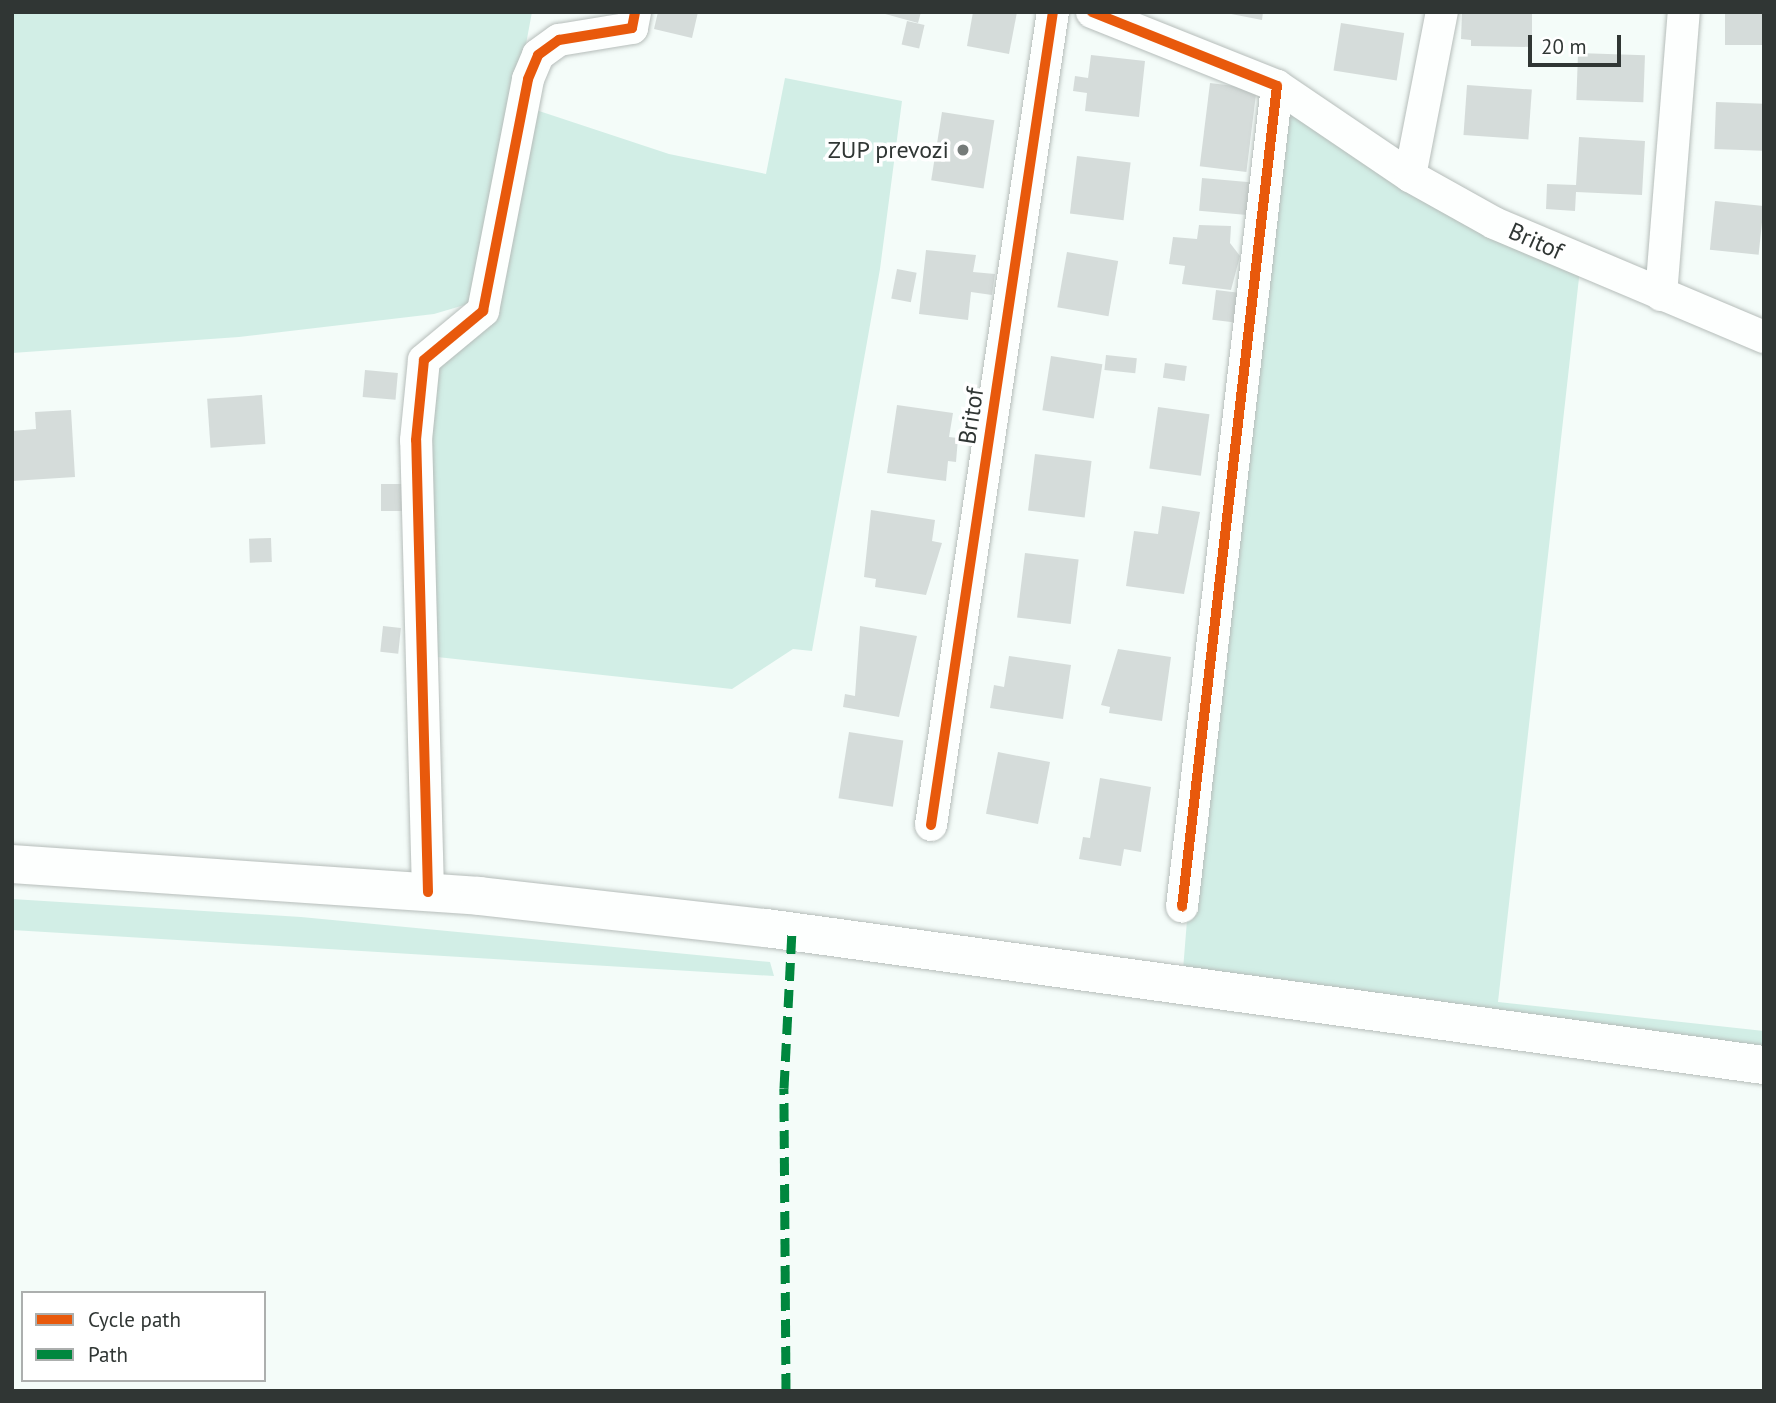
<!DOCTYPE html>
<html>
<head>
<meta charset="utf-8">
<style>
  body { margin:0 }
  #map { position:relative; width:1776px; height:1403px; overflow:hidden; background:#f4fcf9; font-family:"PT Sans",sans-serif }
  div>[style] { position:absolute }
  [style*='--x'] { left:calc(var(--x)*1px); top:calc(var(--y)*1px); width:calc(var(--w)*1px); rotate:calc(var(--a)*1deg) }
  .green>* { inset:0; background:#d2eee6 }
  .building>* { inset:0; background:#d5dcda; transform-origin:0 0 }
  .roads { filter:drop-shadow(0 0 2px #b6bdba) drop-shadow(0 0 2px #b6bdba) }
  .minor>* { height:32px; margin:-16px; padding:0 16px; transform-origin:16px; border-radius:16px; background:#fdfffe }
  .major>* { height:38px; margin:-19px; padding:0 19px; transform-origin:19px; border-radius:19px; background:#fdfffe }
  .quiet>* { height:9px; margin-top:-4.5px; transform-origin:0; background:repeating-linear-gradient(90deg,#00873e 0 18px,transparent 0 27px) }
  .cycleway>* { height:10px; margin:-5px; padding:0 5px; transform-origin:5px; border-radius:5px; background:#e8590c }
  .dots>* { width:19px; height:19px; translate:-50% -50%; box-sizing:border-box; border:4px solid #fff; border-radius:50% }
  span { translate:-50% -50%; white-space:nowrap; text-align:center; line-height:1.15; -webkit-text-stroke:7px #fff; paint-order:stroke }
  .poi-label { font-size:24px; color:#303634 }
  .right { translate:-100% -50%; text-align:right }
  .street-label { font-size:24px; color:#303634 }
  .frame { position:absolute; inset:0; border:14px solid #303634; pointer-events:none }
  .legend { position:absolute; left:21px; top:1291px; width:245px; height:91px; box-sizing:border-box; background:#fff; border:2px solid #acafae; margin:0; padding:9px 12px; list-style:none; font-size:21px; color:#303634 }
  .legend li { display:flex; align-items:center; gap:14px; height:35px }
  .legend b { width:35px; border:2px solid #acafae }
  .scale { position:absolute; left:1528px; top:35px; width:93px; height:32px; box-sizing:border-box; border:4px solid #303634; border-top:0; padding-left:9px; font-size:21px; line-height:24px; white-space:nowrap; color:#303634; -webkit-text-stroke:5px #fff; paint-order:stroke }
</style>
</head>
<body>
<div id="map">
  <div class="green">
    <i style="clip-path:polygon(12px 12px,532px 12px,478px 301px,434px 314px,239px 337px,12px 353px)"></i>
    <i style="clip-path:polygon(785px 78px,902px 101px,880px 269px,812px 651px,793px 649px,732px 689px,428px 656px,433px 364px,460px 339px,530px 108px,669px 154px,766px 174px)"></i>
    <i style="clip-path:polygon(1290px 106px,1580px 269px,1498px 1002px,1764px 1031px,1764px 1047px,1183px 970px,1192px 858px)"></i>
    <i style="clip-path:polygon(12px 899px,301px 917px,770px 962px,774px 976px,12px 930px)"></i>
  </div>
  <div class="building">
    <i style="clip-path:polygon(658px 12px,698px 12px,692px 38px,654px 29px)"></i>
    <i style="clip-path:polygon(878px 12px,921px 12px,918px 23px)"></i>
    <i style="clip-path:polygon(973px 12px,1017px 12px,1009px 54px,967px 46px)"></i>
    <i style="clip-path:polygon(1221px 12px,1263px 12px,1262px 20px)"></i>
    <i style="clip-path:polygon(1532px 12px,1532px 47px,1471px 46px,1471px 40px,1461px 39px,1462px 13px)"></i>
    <i style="left:1725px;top:12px;width:39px;height:33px"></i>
    <i style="left:907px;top:21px;width:18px;height:24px;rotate:13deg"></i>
    <i style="left:1341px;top:23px;width:64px;height:48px;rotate:9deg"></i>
    <i style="left:1578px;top:53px;width:67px;height:47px;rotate:2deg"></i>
    <i style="clip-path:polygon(1091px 55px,1145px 61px,1139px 117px,1085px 111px,1087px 93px,1073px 91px,1075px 76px,1088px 78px)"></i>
    <i style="left:1210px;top:83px;width:47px;height:84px;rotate:7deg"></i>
    <i style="left:1467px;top:85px;width:65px;height:50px;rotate:4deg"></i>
    <i style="left:1716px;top:102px;width:48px;height:47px;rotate:2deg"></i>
    <i style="left:942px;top:112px;width:53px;height:69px;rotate:9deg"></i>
    <i style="clip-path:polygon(1579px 137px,1645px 141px,1642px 195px,1576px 192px,1575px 211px,1546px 209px,1547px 184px,1576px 185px)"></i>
    <i style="left:1077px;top:156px;width:54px;height:58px;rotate:7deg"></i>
    <i style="left:1202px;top:178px;width:54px;height:33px;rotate:5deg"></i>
    <i style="left:1715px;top:201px;width:49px;height:49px;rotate:6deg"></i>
    <i style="clip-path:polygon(1199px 225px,1231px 226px,1230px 243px,1240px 256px,1231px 290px,1182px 284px,1185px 266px,1169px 264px,1173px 237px,1197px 239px)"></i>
    <i style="clip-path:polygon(926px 250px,976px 255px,973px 272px,995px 274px,992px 295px,971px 292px,968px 320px,919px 314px)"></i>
    <i style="left:1067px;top:252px;width:52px;height:56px;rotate:10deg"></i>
    <i style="left:897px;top:269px;width:20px;height:30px;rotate:11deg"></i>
    <i style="left:1216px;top:290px;width:25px;height:30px;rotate:7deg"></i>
    <i style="left:1106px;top:355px;width:31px;height:15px;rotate:6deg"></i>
    <i style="left:1051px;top:356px;width:52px;height:55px;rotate:9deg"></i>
    <i style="left:1165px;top:363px;width:22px;height:15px;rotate:8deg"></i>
    <i style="left:365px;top:370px;width:33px;height:27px;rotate:5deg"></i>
    <i style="left:262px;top:395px;width:49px;height:55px;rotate:86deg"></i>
    <i style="clip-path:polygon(897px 405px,953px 413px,949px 437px,958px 438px,956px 462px,948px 461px,946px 481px,887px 473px)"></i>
    <i style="left:1158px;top:407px;width:52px;height:62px;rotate:8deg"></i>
    <i style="clip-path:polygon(71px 410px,75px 477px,12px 481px,12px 431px,36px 429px,35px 412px)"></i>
    <i style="left:1035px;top:454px;width:57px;height:57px;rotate:7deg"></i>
    <i style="left:381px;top:484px;width:21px;height:27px"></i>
    <i style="clip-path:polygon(1162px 506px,1200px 512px,1184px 594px,1126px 586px,1134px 531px,1158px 534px)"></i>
    <i style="clip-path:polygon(871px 510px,935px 520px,932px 541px,942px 543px,926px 595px,875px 587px,876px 579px,864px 577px)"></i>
    <i style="left:271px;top:538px;width:24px;height:22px;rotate:88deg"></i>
    <i style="left:1025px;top:553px;width:54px;height:65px;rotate:7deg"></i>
    <i style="left:383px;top:626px;width:18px;height:26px;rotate:6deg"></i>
    <i style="clip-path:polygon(860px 626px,917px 636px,899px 717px,843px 707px,845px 694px,855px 696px)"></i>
    <i style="clip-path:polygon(1118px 649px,1171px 657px,1162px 721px,1109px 713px,1110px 707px,1101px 705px)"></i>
    <i style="clip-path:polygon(1009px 656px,1071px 665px,1063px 719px,990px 708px,994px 685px,1004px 687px)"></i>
    <i style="left:849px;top:732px;width:55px;height:67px;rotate:9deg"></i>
    <i style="left:998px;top:752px;width:53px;height:63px;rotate:11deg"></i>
    <i style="clip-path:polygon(1100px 778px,1151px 787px,1141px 852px,1124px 849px,1121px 866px,1079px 859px,1083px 837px,1090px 838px)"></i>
  </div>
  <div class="roads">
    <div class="minor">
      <i style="--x:1092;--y:12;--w:199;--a:21.8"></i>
      <i style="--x:1277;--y:86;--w:826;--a:96.6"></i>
      <i style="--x:1277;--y:86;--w:161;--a:34.1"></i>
      <i style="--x:1410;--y:176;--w:96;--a:29.2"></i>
      <i style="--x:1494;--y:223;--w:293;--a:22.9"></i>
      <i style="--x:1410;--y:176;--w:167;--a:-79"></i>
      <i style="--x:1661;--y:295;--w:284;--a:-85.4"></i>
      <i style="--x:931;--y:825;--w:822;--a:-81.47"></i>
      <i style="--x:428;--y:892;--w:452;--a:-91.5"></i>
      <i style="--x:416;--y:440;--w:80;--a:-84.3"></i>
      <i style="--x:424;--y:360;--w:77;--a:-39.7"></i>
      <i style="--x:483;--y:311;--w:236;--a:-79"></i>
      <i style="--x:528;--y:79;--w:26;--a:-67"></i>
      <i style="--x:538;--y:55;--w:26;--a:-36"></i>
      <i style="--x:559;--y:40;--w:74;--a:-9.3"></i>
      <i style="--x:632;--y:28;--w:16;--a:-79"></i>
    </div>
    <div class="major">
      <i style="--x:12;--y:864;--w:468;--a:3.9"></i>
      <i style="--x:479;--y:896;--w:289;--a:6.4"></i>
      <i style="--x:766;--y:928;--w:1007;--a:7.82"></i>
    </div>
  </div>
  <div class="quiet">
    <i style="--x:786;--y:1391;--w:303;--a:-90.4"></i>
    <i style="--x:784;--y:1088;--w:157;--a:-87.1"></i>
  </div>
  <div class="cycleway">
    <i style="--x:1092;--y:12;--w:199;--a:21.8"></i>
    <i style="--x:1277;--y:86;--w:826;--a:96.6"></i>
    <i style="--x:931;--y:825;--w:822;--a:-81.47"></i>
    <i style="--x:428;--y:892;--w:452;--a:-91.5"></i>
    <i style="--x:416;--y:440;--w:80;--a:-84.3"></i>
    <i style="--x:424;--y:360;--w:77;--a:-39.7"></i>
    <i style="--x:483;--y:311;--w:236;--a:-79"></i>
    <i style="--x:528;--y:79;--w:26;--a:-67"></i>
    <i style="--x:538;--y:55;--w:26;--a:-36"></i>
    <i style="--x:559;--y:40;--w:74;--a:-9.3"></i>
    <i style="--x:632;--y:28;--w:16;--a:-79"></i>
  </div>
  <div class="dots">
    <i style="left:963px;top:150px;background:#757b79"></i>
  </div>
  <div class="poi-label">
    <span class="right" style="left:949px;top:150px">ZUP prevozi</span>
  </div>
  <div class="street-label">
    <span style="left:1536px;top:241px;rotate:24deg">Britof</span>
    <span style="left:971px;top:416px;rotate:-81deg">Britof</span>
  </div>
  <div class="frame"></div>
  <ul class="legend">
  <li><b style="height:9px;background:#e8590c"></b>Cycle path</li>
  <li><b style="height:9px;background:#00873e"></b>Path</li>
  </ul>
  <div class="scale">20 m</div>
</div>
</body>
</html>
